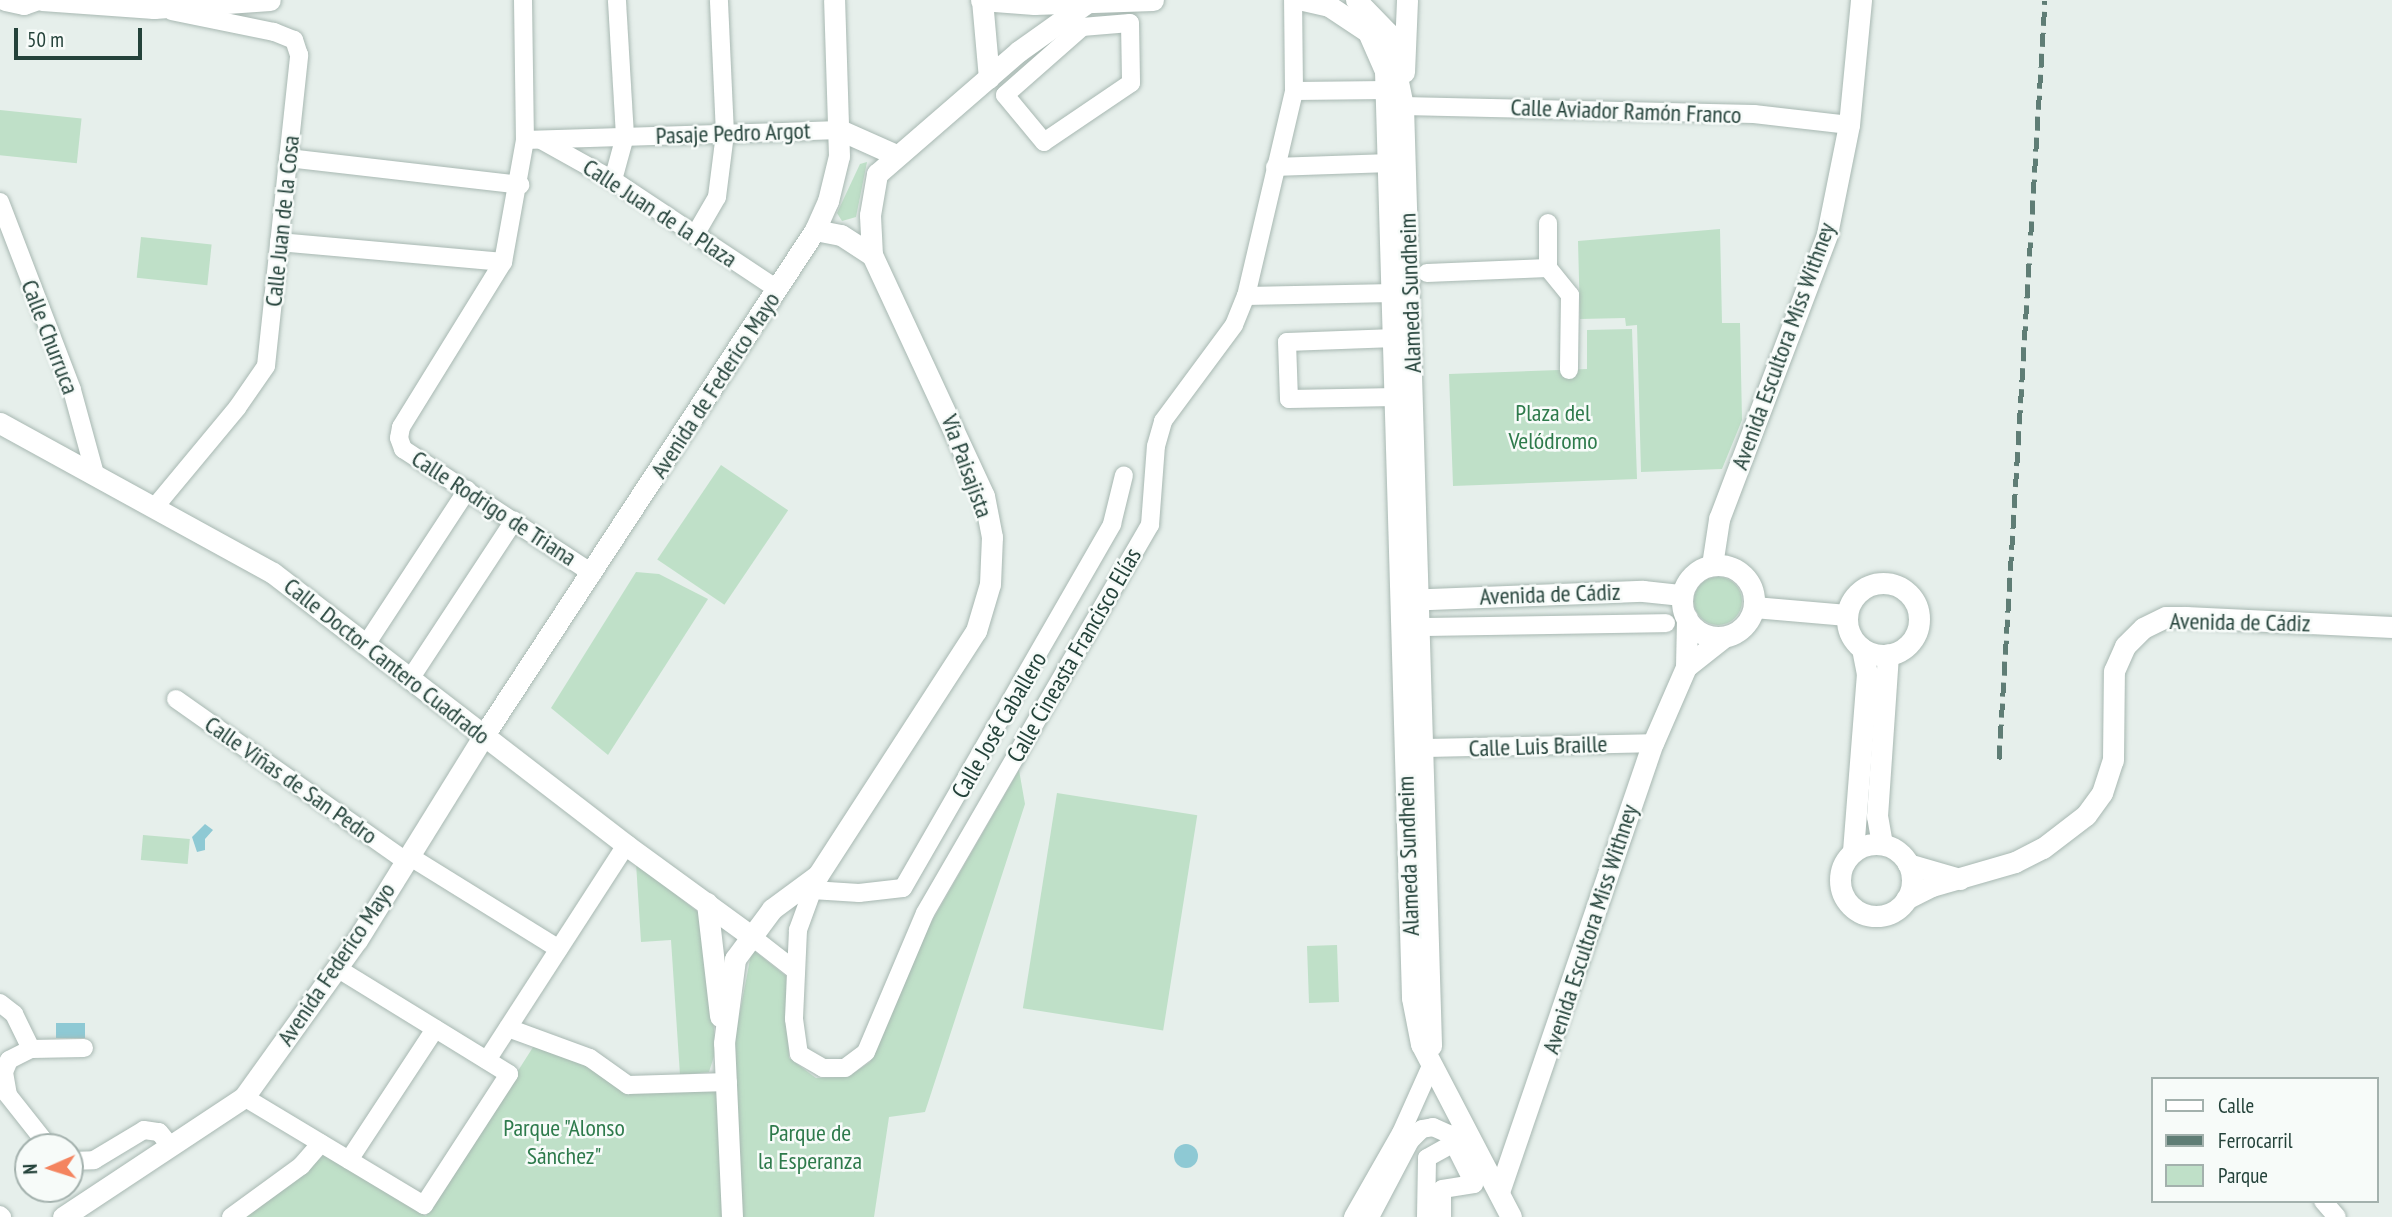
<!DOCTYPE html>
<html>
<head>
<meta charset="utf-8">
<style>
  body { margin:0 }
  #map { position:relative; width:2392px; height:1217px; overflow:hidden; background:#e6efeb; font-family:"PT Sans Narrow",sans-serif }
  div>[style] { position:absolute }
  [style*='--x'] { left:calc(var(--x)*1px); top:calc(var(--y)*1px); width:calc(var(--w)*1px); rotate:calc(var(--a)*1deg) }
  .green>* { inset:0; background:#bfe0c8; transform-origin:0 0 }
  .round { border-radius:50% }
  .water>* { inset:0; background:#8ec9d4; transform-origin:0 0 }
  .roads { filter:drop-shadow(0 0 2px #a8b8b2) drop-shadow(0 0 2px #a8b8b2) }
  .street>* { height:18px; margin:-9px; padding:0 9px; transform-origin:9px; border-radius:9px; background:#fff }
  .secondary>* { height:21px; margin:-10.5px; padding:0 10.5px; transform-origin:10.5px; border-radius:10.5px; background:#fff }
  .secondary>.ring { margin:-10.5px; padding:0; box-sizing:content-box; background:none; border:21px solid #fff; border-radius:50% }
  .rail>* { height:5px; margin-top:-2.5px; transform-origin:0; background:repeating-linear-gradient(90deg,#5f7d75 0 14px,transparent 0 21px) }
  span { translate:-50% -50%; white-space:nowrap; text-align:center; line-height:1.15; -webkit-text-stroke:5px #f7fbf9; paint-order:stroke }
  .street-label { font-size:24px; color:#24423a }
  .park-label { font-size:24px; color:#2d7a4b }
  .legend { position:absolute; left:2151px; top:1077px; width:228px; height:126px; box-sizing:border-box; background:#f7fbf9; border:2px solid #a3b1ad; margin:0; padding:9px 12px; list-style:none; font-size:21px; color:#24423a }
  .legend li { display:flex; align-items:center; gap:14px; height:35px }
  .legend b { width:35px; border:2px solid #a3b1ad }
  .north { position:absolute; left:14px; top:1133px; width:70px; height:70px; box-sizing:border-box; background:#f7fbf9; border:2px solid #a3b1ad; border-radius:50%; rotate:267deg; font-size:19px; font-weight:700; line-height:28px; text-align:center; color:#24423a }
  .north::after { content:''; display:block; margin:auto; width:24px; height:32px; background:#f4845f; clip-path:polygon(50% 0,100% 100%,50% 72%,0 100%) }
  .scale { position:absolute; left:14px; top:28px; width:128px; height:32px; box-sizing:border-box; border:4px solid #24423a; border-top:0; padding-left:9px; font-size:21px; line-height:24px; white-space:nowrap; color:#24423a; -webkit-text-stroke:5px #f7fbf9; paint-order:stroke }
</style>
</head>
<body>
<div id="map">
  <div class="green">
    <i style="left:0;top:110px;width:82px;height:45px;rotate:6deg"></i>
    <i style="clip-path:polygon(867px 162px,856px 217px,842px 221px,837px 213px,860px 164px)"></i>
    <i style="clip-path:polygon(1720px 229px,1722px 323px,1740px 323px,1742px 420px,1722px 469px,1641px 472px,1637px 325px,1626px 326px,1625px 318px,1580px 319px,1578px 241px)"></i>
    <i style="left:141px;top:237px;width:71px;height:41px;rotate:6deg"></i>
    <i style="clip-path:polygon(1632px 329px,1637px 479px,1453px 486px,1449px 374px,1587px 369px,1587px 330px)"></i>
    <i style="left:721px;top:465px;width:81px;height:114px;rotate:34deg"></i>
    <i style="clip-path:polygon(636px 572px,659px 574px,708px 599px,608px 755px,551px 708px)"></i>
    <i class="round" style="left:1694px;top:577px;width:48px;height:48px"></i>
    <i style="clip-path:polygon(1019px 770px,1025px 804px,925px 1112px,889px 1117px,874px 1217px,740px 1217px,735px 1038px,752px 949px,786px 976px,789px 1058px,816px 1078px,848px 1077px,870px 1062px,929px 926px)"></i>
    <i style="left:1057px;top:793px;width:142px;height:218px;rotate:9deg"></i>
    <i style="left:143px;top:835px;width:47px;height:25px;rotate:5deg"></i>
    <i style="clip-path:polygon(636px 863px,703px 916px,716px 1050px,709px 1072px,680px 1075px,671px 940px,641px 942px)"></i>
    <i style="left:1337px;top:945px;width:57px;height:30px;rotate:88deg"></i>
    <i style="clip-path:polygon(535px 1044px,583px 1063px,629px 1093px,722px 1089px,725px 1217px,244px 1217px,324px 1155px,426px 1216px)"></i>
  </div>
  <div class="water">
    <i style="clip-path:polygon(205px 824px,213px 830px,205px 839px,205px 850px,197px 852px,192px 837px)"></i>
    <i style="left:85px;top:1023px;width:15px;height:29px;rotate:90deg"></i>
    <i class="round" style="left:1174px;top:1144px;width:24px;height:24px"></i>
  </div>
  <div class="roads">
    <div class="street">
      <i style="--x:523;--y:0;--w:140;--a:89.2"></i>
      <i style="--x:525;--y:140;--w:124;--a:100.2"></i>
      <i style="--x:503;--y:262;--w:194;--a:121.7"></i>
      <i style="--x:401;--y:427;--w:11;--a:100"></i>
      <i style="--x:399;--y:438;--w:12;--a:70"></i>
      <i style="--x:403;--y:449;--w:227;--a:33.3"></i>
      <i style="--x:1130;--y:23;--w:60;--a:89"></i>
      <i style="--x:1131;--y:83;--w:105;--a:145.9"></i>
      <i style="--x:1044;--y:142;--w:61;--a:-129.7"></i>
      <i style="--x:1005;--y:95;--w:103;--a:-41.4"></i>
      <i style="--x:1082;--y:27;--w:48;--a:-4.8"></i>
      <i style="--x:1294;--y:91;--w:93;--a:-0.6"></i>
      <i style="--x:1403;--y:106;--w:351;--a:1.3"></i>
      <i style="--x:1754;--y:114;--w:96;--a:6.6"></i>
      <i style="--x:525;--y:140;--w:315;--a:-1.8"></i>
      <i style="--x:541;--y:140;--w:82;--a:29.1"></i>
      <i style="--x:613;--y:180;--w:197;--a:33.6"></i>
      <i style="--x:288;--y:158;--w:234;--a:6.6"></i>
      <i style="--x:1275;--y:167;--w:114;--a:-2"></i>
      <i style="--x:613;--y:180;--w:46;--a:-74.7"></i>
      <i style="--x:625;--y:136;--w:136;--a:-93.4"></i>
      <i style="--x:0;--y:202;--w:201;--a:69"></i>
      <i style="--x:72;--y:390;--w:87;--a:74.7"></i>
      <i style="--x:1548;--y:223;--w:45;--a:90"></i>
      <i style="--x:695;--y:235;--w:44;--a:-59.9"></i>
      <i style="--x:717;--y:197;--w:64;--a:-82.8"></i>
      <i style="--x:725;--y:134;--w:134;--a:-92.6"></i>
      <i style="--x:279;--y:242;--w:225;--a:5.1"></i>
      <i style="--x:1548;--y:268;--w:35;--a:51"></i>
      <i style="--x:1570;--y:295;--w:75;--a:90.8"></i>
      <i style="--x:1427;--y:273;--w:121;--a:-2.4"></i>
      <i style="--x:1246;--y:296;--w:148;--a:-1.2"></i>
      <i style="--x:1395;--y:338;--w:108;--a:177.9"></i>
      <i style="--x:1287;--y:342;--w:57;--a:88"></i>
      <i style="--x:1289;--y:399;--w:107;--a:-1.1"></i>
      <i style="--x:154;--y:508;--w:130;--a:-50.3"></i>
      <i style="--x:237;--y:408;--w:51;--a:-55.4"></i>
      <i style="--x:266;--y:366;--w:313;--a:-83.9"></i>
      <i style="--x:299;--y:55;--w:16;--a:-108"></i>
      <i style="--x:294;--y:40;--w:22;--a:-158"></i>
      <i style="--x:274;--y:32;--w:104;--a:-168.4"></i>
      <i style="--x:1419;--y:627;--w:247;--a:-0.9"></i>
      <i style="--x:367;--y:643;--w:183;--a:-56.8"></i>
      <i style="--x:412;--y:676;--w:186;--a:-56.7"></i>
      <i style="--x:176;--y:699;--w:281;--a:35.2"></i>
      <i style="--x:1423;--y:748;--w:230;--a:-1.2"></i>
      <i style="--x:409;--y:856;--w:176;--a:31.8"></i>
      <i style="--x:818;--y:875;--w:59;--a:110"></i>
      <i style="--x:798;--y:930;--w:89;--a:92.6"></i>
      <i style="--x:794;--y:1019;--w:35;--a:82"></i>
      <i style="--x:799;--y:1054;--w:28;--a:30"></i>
      <i style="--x:823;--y:1068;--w:22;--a:0"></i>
      <i style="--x:845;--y:1068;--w:26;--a:-37"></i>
      <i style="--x:866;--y:1052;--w:151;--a:-67"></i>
      <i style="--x:925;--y:913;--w:449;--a:-59.9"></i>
      <i style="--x:1150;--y:525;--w:79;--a:-85.7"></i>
      <i style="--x:1156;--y:446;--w:26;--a:-74"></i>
      <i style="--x:1163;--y:421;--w:119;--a:-53.5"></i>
      <i style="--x:1234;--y:325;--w:31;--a:-68"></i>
      <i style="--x:1246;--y:296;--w:211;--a:-76.8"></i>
      <i style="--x:1294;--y:91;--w:91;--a:-90.6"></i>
      <i style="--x:812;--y:890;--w:47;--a:3.7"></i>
      <i style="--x:859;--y:893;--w:44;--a:-6.5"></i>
      <i style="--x:903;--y:888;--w:420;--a:-60.1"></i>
      <i style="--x:1112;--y:524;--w:50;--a:-76.2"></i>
      <i style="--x:751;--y:936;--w:57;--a:37.9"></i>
      <i style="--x:0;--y:1003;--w:18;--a:38"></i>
      <i style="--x:14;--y:1014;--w:39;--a:64"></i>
      <i style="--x:508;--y:1028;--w:87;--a:20.1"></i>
      <i style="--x:590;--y:1058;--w:47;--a:35.4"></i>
      <i style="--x:628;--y:1085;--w:100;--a:-1.7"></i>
      <i style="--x:487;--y:1060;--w:256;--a:-57.1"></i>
      <i style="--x:244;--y:1097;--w:210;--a:31"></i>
      <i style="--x:424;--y:1205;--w:156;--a:-57"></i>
      <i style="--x:509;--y:1074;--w:202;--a:-148.4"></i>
      <i style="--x:49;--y:1147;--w:66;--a:-128.3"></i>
      <i style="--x:8;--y:1095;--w:23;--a:-100"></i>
      <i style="--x:4;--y:1072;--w:13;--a:-67"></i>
      <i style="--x:9;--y:1060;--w:25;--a:-27"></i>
      <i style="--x:31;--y:1049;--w:53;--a:-1.1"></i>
      <i style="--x:349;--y:1160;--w:157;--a:-56.7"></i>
      <i style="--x:70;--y:1161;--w:24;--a:-2"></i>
      <i style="--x:94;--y:1160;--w:58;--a:-31"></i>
      <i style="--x:144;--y:1130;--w:15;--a:8"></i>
      <i style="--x:159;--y:1132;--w:19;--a:51"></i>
      <i style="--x:2323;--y:1201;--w:21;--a:49"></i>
      <i style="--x:0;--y:1215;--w:3;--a:45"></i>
      <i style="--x:231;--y:1217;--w:87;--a:-36.1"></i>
      <i style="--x:301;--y:1166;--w:30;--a:-49"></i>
      <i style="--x:1353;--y:1217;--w:97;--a:-60.3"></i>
      <i style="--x:1401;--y:1133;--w:73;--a:-65.9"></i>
      <i style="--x:1370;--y:1217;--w:86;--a:-62.2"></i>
      <i style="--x:1410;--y:1141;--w:17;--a:-45"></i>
      <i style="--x:1422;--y:1129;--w:11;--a:-10"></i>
      <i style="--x:1433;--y:1127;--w:17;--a:24"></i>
      <i style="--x:1449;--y:1134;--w:56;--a:63.4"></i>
      <i style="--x:1474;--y:1184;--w:32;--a:171"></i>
      <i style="--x:1442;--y:1189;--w:28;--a:90"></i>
      <i style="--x:1426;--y:1217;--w:59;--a:-89"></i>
      <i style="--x:1427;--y:1158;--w:29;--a:-29"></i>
    </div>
    <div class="secondary">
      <i style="--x:5;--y:0;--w:19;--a:12"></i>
      <i style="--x:24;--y:4;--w:12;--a:-20"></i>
      <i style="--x:42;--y:0;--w:112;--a:4.1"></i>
      <i style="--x:154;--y:8;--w:116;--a:-3.9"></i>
      <i style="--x:981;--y:0;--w:53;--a:4.3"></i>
      <i style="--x:1034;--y:4;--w:119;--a:-1.9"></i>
      <i style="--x:982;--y:0;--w:78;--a:84.9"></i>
      <i style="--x:1303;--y:0;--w:27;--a:13"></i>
      <i style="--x:1329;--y:6;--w:47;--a:33.7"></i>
      <i style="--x:1368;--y:32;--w:43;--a:66.4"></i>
      <i style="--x:1385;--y:71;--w:927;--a:88.33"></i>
      <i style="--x:1412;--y:998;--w:47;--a:78.9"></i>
      <i style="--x:1421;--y:1044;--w:195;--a:62.5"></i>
      <i style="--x:1356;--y:0;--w:46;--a:45.9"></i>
      <i style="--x:1388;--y:33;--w:75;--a:78.4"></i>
      <i style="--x:1403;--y:106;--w:940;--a:88.29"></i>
      <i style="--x:1404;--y:72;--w:72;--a:-87.6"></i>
      <i style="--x:840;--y:130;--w:61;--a:24.1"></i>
      <i style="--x:815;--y:230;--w:26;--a:11"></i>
      <i style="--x:841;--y:235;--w:37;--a:33"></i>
      <i style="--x:0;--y:423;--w:311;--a:28.8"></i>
      <i style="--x:273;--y:573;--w:446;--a:37.6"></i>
      <i style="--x:626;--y:845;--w:155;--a:36.1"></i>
      <i style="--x:1712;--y:565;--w:47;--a:-81.3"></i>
      <i style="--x:1719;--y:519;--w:305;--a:-69.2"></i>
      <i style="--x:1827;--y:234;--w:111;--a:-78.6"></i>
      <i style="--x:1849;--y:125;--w:126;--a:-84.5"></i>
      <i class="ring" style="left:1682px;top:565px;width:51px;height:51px"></i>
      <i class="ring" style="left:1847px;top:583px;width:51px;height:51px"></i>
      <i style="--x:1404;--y:600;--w:239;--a:-2.2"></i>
      <i style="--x:1643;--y:591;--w:39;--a:6"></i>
      <i style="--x:1754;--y:607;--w:93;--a:4.9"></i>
      <i style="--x:1686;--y:667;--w:49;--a:-88.8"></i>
      <i class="ring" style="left:1840px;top:844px;width:51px;height:51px"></i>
      <i style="--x:1882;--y:844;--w:28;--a:-100"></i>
      <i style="--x:1877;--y:816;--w:162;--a:-86.1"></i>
      <i style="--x:1853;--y:851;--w:178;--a:-85.5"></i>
      <i style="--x:1867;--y:674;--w:26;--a:-101"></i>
      <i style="--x:1908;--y:864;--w:54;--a:16.1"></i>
      <i style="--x:1906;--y:899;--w:29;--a:-27"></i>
      <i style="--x:1932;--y:886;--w:86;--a:-16.1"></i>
      <i style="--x:2015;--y:862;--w:31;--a:-27"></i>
      <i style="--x:2043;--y:848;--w:54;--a:-37.5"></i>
      <i style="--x:2086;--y:815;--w:27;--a:-54"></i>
      <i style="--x:2102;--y:793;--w:35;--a:-72"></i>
      <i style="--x:2113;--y:760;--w:89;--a:-89.4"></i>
      <i style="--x:2114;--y:671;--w:27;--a:-66"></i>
      <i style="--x:2125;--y:646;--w:25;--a:-45"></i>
      <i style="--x:2143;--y:628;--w:25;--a:-26"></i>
      <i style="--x:2166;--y:617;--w:20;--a:0"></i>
      <i style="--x:2186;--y:617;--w:206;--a:2.8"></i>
      <i style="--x:707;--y:903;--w:114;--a:83.4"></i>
      <i style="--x:1499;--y:1192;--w:475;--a:-71.1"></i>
      <i style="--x:1653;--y:743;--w:83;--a:-66.5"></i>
      <i style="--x:1686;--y:667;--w:48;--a:-38.3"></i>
      <i style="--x:63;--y:1217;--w:217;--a:-33.5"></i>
      <i style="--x:244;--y:1097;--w:193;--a:-54.3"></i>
      <i style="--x:357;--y:940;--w:241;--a:-58.2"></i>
      <i style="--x:484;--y:735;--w:604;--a:-56.76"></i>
      <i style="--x:815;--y:230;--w:32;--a:-66"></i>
      <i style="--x:828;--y:201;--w:46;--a:-76.3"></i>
      <i style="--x:839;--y:156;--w:156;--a:-91.8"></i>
      <i style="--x:732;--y:1217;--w:174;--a:-92.6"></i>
      <i style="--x:724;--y:1043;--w:85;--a:-82.5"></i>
      <i style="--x:735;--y:959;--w:62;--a:-53.5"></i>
      <i style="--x:772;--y:909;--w:57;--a:-36.5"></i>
      <i style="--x:818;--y:875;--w:291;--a:-57.1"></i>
      <i style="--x:976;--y:631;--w:49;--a:-73.4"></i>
      <i style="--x:990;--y:584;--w:47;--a:-87.6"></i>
      <i style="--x:992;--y:537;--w:42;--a:-101"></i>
      <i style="--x:984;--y:496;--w:266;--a:-114.9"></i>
      <i style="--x:872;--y:255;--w:40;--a:-92.9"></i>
      <i style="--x:870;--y:215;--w:42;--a:-80.3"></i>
      <i style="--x:877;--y:174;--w:188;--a:-40.9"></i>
      <i style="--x:1019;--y:51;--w:85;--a:-35.4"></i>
    </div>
  </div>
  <div class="rail">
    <i style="--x:1999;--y:759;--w:760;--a:-86.53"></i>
  </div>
  <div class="street-label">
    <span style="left:1626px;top:111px;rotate:2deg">Calle Aviador Ramón Franco</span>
    <span style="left:733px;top:133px;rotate:-2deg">Pasaje Pedro Argot</span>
    <span style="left:660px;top:213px;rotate:33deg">Calle Juan de la Plaza</span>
    <span style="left:282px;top:221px;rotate:-84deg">Calle Juan de la Cosa</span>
    <span style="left:1410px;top:293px;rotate:-92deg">Alameda Sundheim</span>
    <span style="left:50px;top:337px;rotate:69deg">Calle Churruca</span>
    <span style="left:1783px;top:346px;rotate:-70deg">Avenida Escultora Miss Withney</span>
    <span style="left:715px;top:385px;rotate:-57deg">Avenida de Federico Mayo</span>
    <span style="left:967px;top:466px;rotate:70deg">Vía Paisajista</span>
    <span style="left:494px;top:508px;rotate:33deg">Calle Rodrigo de Triana</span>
    <span style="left:1550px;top:594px;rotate:-2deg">Avenida de Cádiz</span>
    <span style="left:2240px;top:622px;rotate:1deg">Avenida de Cádiz</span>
    <span style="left:1074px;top:655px;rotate:-60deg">Calle Cineasta Francisco Elías</span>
    <span style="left:387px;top:661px;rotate:38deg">Calle Doctor Cantero Cuadrado</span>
    <span style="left:999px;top:725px;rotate:-60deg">Calle José Caballero</span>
    <span style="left:1538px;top:746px;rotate:-2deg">Calle Luis Braille</span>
    <span style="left:291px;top:780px;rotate:35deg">Calle Viñas de San Pedro</span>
    <span style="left:1408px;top:856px;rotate:-92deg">Alameda Sundheim</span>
    <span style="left:1590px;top:929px;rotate:-72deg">Avenida Escultora Miss Withney</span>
    <span style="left:336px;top:964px;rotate:-56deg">Avenida Federico Mayo</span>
  </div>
  <div class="park-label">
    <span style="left:1553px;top:427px">Plaza del<br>Velódromo</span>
    <span style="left:564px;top:1142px">Parque "Alonso<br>Sánchez"</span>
    <span style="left:810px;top:1147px">Parque de<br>la Esperanza</span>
  </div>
  <ul class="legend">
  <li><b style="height:9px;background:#fff"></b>Calle</li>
  <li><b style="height:9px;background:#5f7d75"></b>Ferrocarril</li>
  <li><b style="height:19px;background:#bfe0c8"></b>Parque</li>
  </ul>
  <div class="north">N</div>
  <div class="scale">50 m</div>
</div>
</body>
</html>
